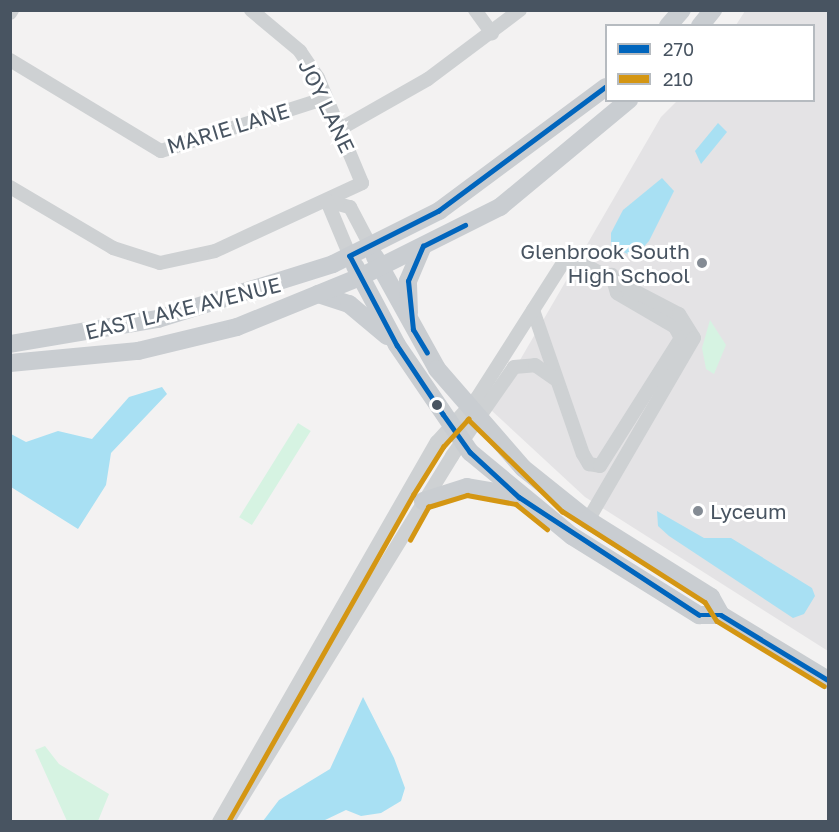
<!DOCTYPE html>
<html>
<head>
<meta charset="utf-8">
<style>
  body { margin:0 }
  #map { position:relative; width:839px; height:832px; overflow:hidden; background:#f3f2f2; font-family:"Golos Text",sans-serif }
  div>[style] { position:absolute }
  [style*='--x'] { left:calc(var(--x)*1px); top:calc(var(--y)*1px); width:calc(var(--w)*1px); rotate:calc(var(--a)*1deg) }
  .education>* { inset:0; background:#e4e3e5 }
  .green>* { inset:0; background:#d6f3e2; transform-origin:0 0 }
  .water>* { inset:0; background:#a8e0f3 }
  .minor>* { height:14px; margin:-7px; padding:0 7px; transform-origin:7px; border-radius:7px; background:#ced1d3 }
  .major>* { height:18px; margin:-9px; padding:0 9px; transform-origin:9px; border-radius:9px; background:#c9cdd1 }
  .bus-1>* { height:4.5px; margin:-2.25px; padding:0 2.25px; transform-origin:2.25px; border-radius:2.25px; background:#0065bd }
  .bus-2>* { height:4.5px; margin:-2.25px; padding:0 2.25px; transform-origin:2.25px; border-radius:2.25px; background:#d49613 }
  .dots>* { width:16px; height:16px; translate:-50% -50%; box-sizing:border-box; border:3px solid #fff; border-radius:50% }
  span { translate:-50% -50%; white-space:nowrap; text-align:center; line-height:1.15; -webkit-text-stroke:6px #fff; paint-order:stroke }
  .street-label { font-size:21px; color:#485461 }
  .poi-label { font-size:21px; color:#485461 }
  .right { translate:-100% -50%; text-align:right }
  .left { translate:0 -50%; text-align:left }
  .frame { position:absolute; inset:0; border:12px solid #485461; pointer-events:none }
  .legend { position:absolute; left:605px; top:24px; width:210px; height:78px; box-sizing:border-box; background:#fff; border:2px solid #b6bbc0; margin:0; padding:8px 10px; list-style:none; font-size:18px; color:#485461 }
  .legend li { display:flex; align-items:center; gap:12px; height:30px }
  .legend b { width:30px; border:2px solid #b6bbc0 }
</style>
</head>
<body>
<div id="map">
  <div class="education">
    <i style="clip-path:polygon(745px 11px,828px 11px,828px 651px,585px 497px,491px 410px,661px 117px,677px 101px,814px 100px,814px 26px,736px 25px)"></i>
  </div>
  <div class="green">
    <i style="clip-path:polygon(710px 320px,726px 345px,714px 374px,706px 369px,702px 348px)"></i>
    <i style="left:298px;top:423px;width:15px;height:111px;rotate:32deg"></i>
    <i style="clip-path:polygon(45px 746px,59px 764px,109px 794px,98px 821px,67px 821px,35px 750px)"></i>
  </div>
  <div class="water">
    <i style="clip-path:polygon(718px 123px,727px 132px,701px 164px,695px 151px)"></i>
    <i style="clip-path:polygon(662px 178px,674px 191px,649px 241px,634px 257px,611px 246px,611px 233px,623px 210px)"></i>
    <i style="clip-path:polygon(162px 387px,167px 394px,111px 453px,106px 485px,78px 529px,11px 487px,11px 434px,26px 442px,58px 431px,92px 439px,129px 397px)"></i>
    <i style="clip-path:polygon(657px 511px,704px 538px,731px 538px,812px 588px,815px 596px,804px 614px,793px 618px,669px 536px,658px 526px)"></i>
    <i style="clip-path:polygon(363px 697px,394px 758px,405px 788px,401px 801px,381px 813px,361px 816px,346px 810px,323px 821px,263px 821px,279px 800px,330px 769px)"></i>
  </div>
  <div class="minor">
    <i style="--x:475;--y:10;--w:29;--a:54"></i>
    <i style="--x:10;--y:13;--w:4;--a:-56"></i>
    <i style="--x:10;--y:60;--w:176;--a:31.1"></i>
    <i style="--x:161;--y:151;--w:173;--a:-17.8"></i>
    <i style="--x:340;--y:129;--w:101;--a:-29.6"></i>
    <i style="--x:428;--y:79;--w:115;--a:-36.9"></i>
    <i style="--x:10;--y:187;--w:120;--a:30.6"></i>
    <i style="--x:113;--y:248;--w:49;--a:17.7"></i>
    <i style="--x:160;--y:263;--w:56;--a:-12.3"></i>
    <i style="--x:215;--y:251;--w:162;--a:-24.8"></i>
    <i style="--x:362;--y:183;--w:114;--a:-112.7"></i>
    <i style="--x:318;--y:78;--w:32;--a:-124"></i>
    <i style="--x:300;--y:51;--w:64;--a:-140.1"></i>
    <i style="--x:327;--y:201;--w:24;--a:15"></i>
    <i style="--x:350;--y:207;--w:45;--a:62.3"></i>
    <i style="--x:327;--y:201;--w:60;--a:67.3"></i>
    <i style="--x:533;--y:310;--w:152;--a:70.9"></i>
    <i style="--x:583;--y:454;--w:12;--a:59"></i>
    <i style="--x:589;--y:464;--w:11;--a:10"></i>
    <i style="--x:600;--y:466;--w:151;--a:-57.7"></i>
    <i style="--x:681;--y:338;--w:13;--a:-119"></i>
    <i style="--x:675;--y:327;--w:67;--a:-149.6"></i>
    <i style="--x:617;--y:293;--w:19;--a:-106"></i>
    <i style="--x:219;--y:822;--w:438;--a:-60.2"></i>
    <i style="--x:437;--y:442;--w:59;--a:-47.7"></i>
    <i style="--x:477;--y:398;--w:160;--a:-57.5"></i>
    <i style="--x:563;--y:263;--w:14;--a:-8"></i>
    <i style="--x:577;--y:261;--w:115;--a:27.5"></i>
    <i style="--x:679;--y:314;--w:28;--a:58"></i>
    <i style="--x:694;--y:338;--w:211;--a:120.2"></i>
    <i style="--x:227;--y:822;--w:430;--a:-58.4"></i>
    <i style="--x:452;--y:456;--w:108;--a:-55.1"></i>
    <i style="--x:514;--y:367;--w:21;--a:-5"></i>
    <i style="--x:535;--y:365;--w:24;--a:35"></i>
  </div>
  <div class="major">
    <i style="--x:668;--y:26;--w:21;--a:-49"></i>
    <i style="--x:700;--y:26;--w:21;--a:-51"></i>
    <i style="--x:375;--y:257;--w:128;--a:61"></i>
    <i style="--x:437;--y:369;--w:131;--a:49"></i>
    <i style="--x:523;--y:468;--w:83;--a:38.7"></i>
    <i style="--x:588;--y:520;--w:145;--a:32"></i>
    <i style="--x:711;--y:597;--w:21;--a:61"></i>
    <i style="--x:721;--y:615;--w:125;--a:31.3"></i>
    <i style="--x:355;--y:266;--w:89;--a:62"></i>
    <i style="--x:397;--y:345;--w:130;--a:55.7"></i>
    <i style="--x:470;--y:452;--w:132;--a:39.5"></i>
    <i style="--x:572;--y:536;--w:150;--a:31.9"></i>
    <i style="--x:699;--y:615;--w:22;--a:0"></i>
    <i style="--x:318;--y:294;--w:33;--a:18"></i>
    <i style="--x:349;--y:304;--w:50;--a:40.1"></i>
    <i style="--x:409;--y:313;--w:32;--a:-92"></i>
    <i style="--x:408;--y:281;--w:38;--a:-67"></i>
    <i style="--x:10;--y:344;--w:150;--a:-9.6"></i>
    <i style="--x:158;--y:319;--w:183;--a:-17.4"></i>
    <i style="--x:333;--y:264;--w:119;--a:-26.6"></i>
    <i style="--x:439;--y:211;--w:208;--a:-36.6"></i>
    <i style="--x:10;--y:363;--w:129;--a:-5.4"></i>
    <i style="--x:138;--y:351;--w:102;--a:-13.6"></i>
    <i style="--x:237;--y:327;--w:133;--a:-22.1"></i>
    <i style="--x:360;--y:277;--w:157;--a:-26.6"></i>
    <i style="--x:500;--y:207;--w:168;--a:-39.7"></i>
    <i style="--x:423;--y:501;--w:46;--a:-17.7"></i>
    <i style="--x:467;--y:487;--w:48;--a:9.7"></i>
  </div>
  <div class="bus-1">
    <i style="--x:606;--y:87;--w:208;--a:143.4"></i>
    <i style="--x:439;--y:211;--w:100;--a:153.2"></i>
    <i style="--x:350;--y:256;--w:101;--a:62.2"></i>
    <i style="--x:397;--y:345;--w:83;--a:56.3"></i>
    <i style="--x:443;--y:414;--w:47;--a:54.6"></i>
    <i style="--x:470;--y:452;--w:67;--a:42.6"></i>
    <i style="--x:519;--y:497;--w:215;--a:33.2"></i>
    <i style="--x:699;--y:615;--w:22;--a:0"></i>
    <i style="--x:721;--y:615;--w:125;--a:31.3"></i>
    <i style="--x:427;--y:353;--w:27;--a:-121"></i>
    <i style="--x:413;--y:330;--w:49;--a:-95.8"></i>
    <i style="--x:408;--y:281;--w:38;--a:-67"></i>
    <i style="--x:423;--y:246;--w:47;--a:-26.6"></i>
  </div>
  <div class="bus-2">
    <i style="--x:410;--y:540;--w:38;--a:-61"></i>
    <i style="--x:428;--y:507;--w:41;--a:-17.1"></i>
    <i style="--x:467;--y:495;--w:50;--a:10.4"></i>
    <i style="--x:516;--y:504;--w:40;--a:39"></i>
    <i style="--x:228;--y:822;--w:376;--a:-60.5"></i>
    <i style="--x:413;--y:495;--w:57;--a:-58"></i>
    <i style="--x:443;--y:447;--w:38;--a:-48"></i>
    <i style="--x:468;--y:419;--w:132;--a:44.4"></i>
    <i style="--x:562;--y:511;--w:169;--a:32.5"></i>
    <i style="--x:705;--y:602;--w:22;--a:58"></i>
    <i style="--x:717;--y:621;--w:125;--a:31.3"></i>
  </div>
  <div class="dots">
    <i style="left:702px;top:263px;background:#848b94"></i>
    <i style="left:437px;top:405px;background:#485461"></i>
    <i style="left:698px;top:511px;background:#848b94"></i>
  </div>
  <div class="street-label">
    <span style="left:327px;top:106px;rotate:64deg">JOY LANE</span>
    <span style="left:228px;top:128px;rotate:-17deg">MARIE LANE</span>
    <span style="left:183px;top:308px;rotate:-14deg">EAST LAKE AVENUE</span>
  </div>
  <div class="poi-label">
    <span class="right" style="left:690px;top:263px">Glenbrook South<br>High School</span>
    <span class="left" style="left:710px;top:511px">Lyceum</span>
  </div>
  <div class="frame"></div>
  <ul class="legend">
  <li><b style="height:8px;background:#0065bd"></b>270</li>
  <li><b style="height:8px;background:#d49613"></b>210</li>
  </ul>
</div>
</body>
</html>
